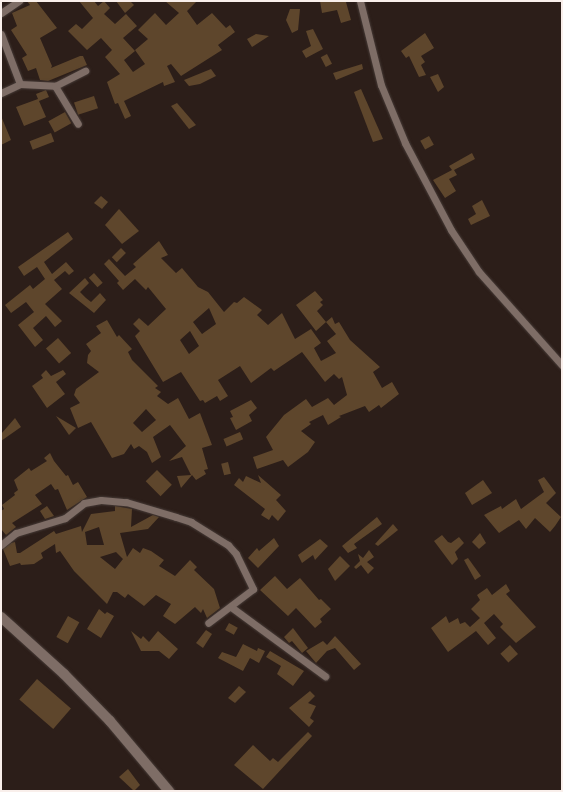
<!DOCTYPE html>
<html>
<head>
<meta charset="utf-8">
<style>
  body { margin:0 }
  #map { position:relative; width:563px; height:792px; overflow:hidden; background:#2c1e19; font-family:"IBM Plex Serif",serif }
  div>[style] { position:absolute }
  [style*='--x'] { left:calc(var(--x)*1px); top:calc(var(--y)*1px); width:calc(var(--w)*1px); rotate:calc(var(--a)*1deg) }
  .building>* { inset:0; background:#5e462c; transform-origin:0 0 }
  .roads { filter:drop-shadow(0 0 1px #463b37) drop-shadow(0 0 1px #463b37) }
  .street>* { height:7px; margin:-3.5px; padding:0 3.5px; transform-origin:3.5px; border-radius:3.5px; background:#7e6d66 }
  .secondary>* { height:10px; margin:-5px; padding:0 5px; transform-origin:5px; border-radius:5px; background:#7e6d66 }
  span { translate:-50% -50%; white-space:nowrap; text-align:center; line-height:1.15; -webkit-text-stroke:4px #100a08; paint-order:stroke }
  .frame { position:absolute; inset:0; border:2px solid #f9efeb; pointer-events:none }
</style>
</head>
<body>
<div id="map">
  <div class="building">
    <i style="clip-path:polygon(27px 1px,36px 1px,57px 28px,40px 38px,52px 66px,51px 68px,80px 56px,83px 56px,87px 65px,48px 81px,40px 80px,36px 68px,28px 71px,22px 58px,27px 55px,11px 30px,17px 26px,12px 13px,30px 5px)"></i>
    <i style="clip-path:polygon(79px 1px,94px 1px,98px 6px,104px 1px,110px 8px,104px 14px,115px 24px,126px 14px,137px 26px,123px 38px,135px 51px,124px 60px,133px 72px,145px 64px,135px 50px,148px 39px,138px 30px,155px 13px,166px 25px,179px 13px,165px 1px,197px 1px,187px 11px,197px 25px,212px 13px,226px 28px,230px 25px,235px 32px,218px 45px,222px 50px,181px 76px,171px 64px,167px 66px,175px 82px,164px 86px,163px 82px,124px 101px,131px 116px,125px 119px,118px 103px,115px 104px,107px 82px,120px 74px,105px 57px,112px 50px,101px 38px,87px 50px,68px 31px,76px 24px,82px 29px,93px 18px)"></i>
    <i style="clip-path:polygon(116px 1px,130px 1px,134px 5px,125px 13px)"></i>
    <i style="clip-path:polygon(320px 1px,346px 2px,351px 20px,341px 23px,337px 10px,322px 13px)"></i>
    <i style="clip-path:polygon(290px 9px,300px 9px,298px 30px,292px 33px,286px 20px)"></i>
    <i style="clip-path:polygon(313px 29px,323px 49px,306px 58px,302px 51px,311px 46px,306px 31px)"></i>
    <i style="clip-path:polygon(425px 33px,434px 48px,421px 56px,425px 62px,421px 65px,426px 75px,419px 77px,409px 56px,406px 58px,401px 51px)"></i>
    <i style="clip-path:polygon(256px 34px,269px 36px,252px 47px,247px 39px)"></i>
    <i style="left:327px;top:54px;width:11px;height:7px;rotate:63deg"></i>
    <i style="clip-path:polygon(362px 64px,363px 69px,336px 80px,333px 73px)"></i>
    <i style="clip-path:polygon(211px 69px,216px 76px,200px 84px,189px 86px,184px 80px)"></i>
    <i style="clip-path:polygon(438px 74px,444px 87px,438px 92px,430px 77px)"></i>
    <i style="clip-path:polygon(361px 89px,383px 139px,373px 142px,354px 92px)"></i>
    <i style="clip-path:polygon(46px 90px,49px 97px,39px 101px,46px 117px,24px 126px,16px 107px,38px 99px,36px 94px)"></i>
    <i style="left:94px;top:96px;width:13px;height:21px;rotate:72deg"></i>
    <i style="clip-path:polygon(177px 103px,196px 125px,189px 129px,171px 106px)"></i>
    <i style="left:65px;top:112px;width:13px;height:19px;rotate:61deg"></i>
    <i style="clip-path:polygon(1px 116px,11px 140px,1px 145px)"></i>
    <i style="left:51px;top:133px;width:9px;height:23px;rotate:69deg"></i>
    <i style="left:429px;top:136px;width:10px;height:10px;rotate:61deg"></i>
    <i style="clip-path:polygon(472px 153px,475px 159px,454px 170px,457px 175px,449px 179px,456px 191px,445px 198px,433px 180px,452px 170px,449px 166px)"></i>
    <i style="clip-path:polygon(101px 196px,108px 202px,102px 209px,94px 203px)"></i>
    <i style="clip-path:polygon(482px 200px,490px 216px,471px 225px,468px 219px,476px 214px,472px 206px)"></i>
    <i style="clip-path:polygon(119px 209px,139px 231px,122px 244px,105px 225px)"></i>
    <i style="clip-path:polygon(68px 232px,73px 239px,44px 262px,52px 274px,66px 262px,74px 271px,69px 275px,65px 271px,54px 280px,62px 289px,45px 304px,62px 321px,55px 327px,46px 316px,33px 328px,43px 340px,35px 347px,18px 325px,34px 312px,26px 302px,11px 313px,5px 305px,30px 285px,33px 289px,45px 279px,37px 267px,24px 276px,18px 267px)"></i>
    <i style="clip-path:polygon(evenodd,159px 241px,168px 255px,161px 258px,176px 273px,182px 268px,198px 287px,208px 292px,224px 312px,234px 302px,237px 303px,244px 297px,262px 310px,257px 315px,268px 325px,282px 313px,295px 339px,311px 329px,321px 343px,314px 348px,321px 361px,336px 353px,327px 341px,336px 334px,326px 322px,316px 331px,296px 305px,315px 291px,323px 300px,320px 302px,323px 305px,317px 311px,326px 322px,332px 317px,335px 324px,339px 322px,350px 340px,380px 367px,373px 372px,382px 388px,392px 382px,399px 394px,381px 408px,379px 405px,369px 412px,365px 406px,339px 416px,341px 417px,328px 425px,323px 415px,309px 422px,311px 424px,301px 431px,315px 442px,308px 452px,288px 467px,283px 460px,257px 469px,253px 457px,273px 450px,266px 437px,284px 415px,306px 399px,312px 407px,328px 398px,334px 405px,347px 395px,342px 377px,339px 379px,334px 374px,325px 382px,302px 352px,274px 371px,271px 368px,251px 383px,240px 366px,218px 380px,228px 396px,220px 401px,217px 396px,205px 403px,203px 400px,200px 401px,181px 372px,163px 382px,135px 336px,140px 331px,133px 324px,139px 318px,148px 326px,166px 309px,148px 287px,146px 290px,135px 279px,123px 290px,117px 283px,119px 281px,104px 264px,109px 259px,125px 276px,136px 267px,133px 264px,159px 241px,209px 308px,216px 324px,202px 334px,193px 322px,209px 308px,159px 241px,190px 331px,199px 346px,189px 354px,180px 340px,190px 331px)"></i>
    <i style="left:121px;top:248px;width:7px;height:13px;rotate:45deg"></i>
    <i style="left:94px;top:273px;width:13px;height:7px;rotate:48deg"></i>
    <i style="clip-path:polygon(85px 278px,89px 283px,80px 292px,86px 298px,91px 302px,100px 293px,106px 300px,94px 313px,69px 293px)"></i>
    <i style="clip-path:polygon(evenodd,107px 320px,117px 337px,119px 335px,132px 349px,128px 352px,132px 360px,158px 386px,155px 388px,161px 392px,157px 396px,168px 404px,178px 398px,189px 419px,200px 413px,212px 445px,202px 448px,208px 469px,204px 470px,206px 474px,196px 480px,192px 475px,181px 488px,177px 476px,191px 475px,182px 457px,169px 461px,186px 446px,170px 425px,153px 437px,161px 457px,152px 463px,147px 452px,139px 446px,134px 449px,131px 444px,124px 454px,112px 458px,91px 422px,78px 428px,70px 408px,80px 403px,74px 395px,76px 389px,99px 372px,87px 363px,88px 355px,91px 351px,86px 344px,101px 333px,96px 326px,107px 320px,146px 409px,156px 420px,142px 432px,133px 423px,146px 409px)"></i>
    <i style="left:58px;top:338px;width:20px;height:16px;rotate:49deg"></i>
    <i style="clip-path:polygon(46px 370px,51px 376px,63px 370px,66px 374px,56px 382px,65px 394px,47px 408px,32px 386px,43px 378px,41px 375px)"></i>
    <i style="clip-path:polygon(251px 400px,257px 408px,249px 415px,252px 421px,236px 430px,230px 418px,233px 417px,230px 411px)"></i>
    <i style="clip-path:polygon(56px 416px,76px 428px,69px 435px)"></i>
    <i style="clip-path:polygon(15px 418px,21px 427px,1px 441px,1px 434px)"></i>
    <i style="left:240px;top:432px;width:8px;height:18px;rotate:67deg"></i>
    <i style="clip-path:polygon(50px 453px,54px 461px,66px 476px,68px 475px,73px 485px,78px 482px,87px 497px,67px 510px,58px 489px,55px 490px,51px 484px,35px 495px,42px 504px,12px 523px,16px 527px,6px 535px,1px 529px,1px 511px,4px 509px,2px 505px,15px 495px,14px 493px,18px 490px,14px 480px,29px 468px,31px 471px,47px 461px,44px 458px)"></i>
    <i style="left:228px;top:462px;width:12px;height:7px;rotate:76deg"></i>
    <i style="left:157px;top:470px;width:21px;height:16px;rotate:45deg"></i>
    <i style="clip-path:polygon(258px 475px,281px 495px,276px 500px,286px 511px,278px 521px,272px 515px,269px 520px,261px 515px,265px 509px,234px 485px,239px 478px,243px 482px,246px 476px,261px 483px)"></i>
    <i style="clip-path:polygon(544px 477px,556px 493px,546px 503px,561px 517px,555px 526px,550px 532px,535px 518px,526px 529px,519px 520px,499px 533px,484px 515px,501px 506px,502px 509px,516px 499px,521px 509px,544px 492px,538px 480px)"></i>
    <i style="clip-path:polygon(483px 480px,492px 493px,472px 505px,465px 493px)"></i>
    <i style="clip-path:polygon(47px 506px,54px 516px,45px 519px,40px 511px)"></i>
    <i style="clip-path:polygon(evenodd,115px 506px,132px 509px,131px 527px,153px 515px,159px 517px,148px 529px,120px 533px,127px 557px,133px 548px,140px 553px,143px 548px,151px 551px,164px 560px,159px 566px,175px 576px,190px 560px,197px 567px,194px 570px,214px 589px,220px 608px,207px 618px,203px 609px,201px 613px,195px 607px,175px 624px,163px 616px,171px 604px,156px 595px,144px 606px,128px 594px,125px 598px,117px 592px,113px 592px,107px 604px,74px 571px,60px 551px,56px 553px,55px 544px,41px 553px,43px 558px,34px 564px,21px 565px,20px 563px,10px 566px,3px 549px,11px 543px,15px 542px,17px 553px,20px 553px,54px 531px,56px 534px,81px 526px,82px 532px,91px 514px,115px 511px,115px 506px,99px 527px,104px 545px,87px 545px,85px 532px,99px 527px,115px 506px,116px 552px,123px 559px,115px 569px,100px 557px,116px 552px)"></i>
    <i style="clip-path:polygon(377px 517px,382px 524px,354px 544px,357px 548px,348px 553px,342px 546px)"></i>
    <i style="clip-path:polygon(393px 524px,398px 530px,378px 546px,375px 544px)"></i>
    <i style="clip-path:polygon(480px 533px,486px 543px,479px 549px,472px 542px)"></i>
    <i style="clip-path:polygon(442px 535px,448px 542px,451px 543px,459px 537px,464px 543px,455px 552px,458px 559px,452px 565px,434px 541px)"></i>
    <i style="clip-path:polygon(274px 538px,279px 546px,258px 568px,248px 558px,257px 548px,259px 551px)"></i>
    <i style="clip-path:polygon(320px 539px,328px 546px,315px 560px,313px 555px,302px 563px,298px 555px)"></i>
    <i style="clip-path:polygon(369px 550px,374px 557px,367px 562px,374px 568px,368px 574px,361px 565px,356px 569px,354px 567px,360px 561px,358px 554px,363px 558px)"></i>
    <i style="clip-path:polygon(340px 556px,350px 566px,335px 581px,328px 569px)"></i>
    <i style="clip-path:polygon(468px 558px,481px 576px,475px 580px,464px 560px)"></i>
    <i style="clip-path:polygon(275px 576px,287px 589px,300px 578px,319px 600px,321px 599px,331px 609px,320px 619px,322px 622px,315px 628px,296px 608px,288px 616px,260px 590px)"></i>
    <i style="clip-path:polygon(506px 584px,510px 591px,506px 594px,536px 627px,516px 643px,500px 627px,503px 624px,494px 614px,484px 623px,496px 638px,488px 645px,476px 631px,448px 652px,431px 628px,446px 616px,449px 623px,458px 618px,460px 624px,465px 622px,470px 627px,480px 618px,471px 609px,480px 600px,477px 595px,487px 588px,492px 595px)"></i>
    <i style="clip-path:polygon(99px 609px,105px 614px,107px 612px,114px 616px,101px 638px,87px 629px)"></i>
    <i style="left:68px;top:616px;width:13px;height:24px;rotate:29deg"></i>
    <i style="left:229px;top:623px;width:10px;height:8px;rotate:29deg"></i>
    <i style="clip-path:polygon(293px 628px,308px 648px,302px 653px,292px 641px,289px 643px,284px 637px)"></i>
    <i style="clip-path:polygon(206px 630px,212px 634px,203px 648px,196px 643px)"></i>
    <i style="clip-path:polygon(131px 631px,141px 639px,143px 636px,149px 642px,158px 631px,178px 649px,169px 659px,159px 651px,141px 651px)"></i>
    <i style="clip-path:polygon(335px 636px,361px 664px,354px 670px,335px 648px,327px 651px,316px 663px,306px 651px,323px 641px,327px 645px)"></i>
    <i style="clip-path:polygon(243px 644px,257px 651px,258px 648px,265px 651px,259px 663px,250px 658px,243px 671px,218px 658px,222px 652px,236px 657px)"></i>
    <i style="left:510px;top:645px;width:12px;height:13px;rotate:48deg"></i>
    <i style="clip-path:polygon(270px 651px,304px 671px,293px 686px,277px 674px,281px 666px,266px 657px)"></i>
    <i style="left:37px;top:679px;width:45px;height:27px;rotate:41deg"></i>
    <i style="clip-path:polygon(239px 686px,246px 692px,235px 703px,228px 698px)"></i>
    <i style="clip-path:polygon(310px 691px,315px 696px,308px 703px,316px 706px,310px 718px,314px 721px,309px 727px,289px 708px)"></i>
    <i style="clip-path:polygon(308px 732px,312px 736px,263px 789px,234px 765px,253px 745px,270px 761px,273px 758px,278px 762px)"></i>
    <i style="clip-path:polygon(128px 769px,140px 785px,134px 791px,119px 777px)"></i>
  </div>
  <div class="roads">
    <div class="street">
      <i style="--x:360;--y:1;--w:87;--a:76"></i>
      <i style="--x:381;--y:85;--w:63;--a:67.5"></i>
      <i style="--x:405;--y:143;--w:98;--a:62.1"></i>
      <i style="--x:451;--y:230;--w:50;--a:56.3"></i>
      <i style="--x:479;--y:272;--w:125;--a:48.3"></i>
      <i style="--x:1;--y:13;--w:22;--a:-34"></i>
      <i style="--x:1;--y:34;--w:53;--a:69.2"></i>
      <i style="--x:55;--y:86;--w:44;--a:58.8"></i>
      <i style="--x:1;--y:93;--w:21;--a:-25"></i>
      <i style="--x:20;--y:84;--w:35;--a:3"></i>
      <i style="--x:55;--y:86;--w:34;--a:-27"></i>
      <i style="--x:1;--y:545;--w:19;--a:-39"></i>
      <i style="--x:16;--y:533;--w:51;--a:-17"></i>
      <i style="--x:65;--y:518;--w:24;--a:-38"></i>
      <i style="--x:84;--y:503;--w:17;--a:-10"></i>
      <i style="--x:101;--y:500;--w:25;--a:5"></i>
      <i style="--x:126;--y:502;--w:52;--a:16.7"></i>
      <i style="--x:176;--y:517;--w:16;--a:18"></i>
      <i style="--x:191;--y:522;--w:44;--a:31.9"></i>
      <i style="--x:228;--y:545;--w:12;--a:48"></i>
      <i style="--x:236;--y:554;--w:39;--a:64"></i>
      <i style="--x:253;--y:589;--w:56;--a:142.9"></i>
      <i style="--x:231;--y:607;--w:117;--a:36.3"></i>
    </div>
    <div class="secondary">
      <i style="--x:1;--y:617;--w:85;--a:42.1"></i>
      <i style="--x:64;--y:674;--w:66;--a:45.6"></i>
      <i style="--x:110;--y:721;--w:92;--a:49.9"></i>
    </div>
  </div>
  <div class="frame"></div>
</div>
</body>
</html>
